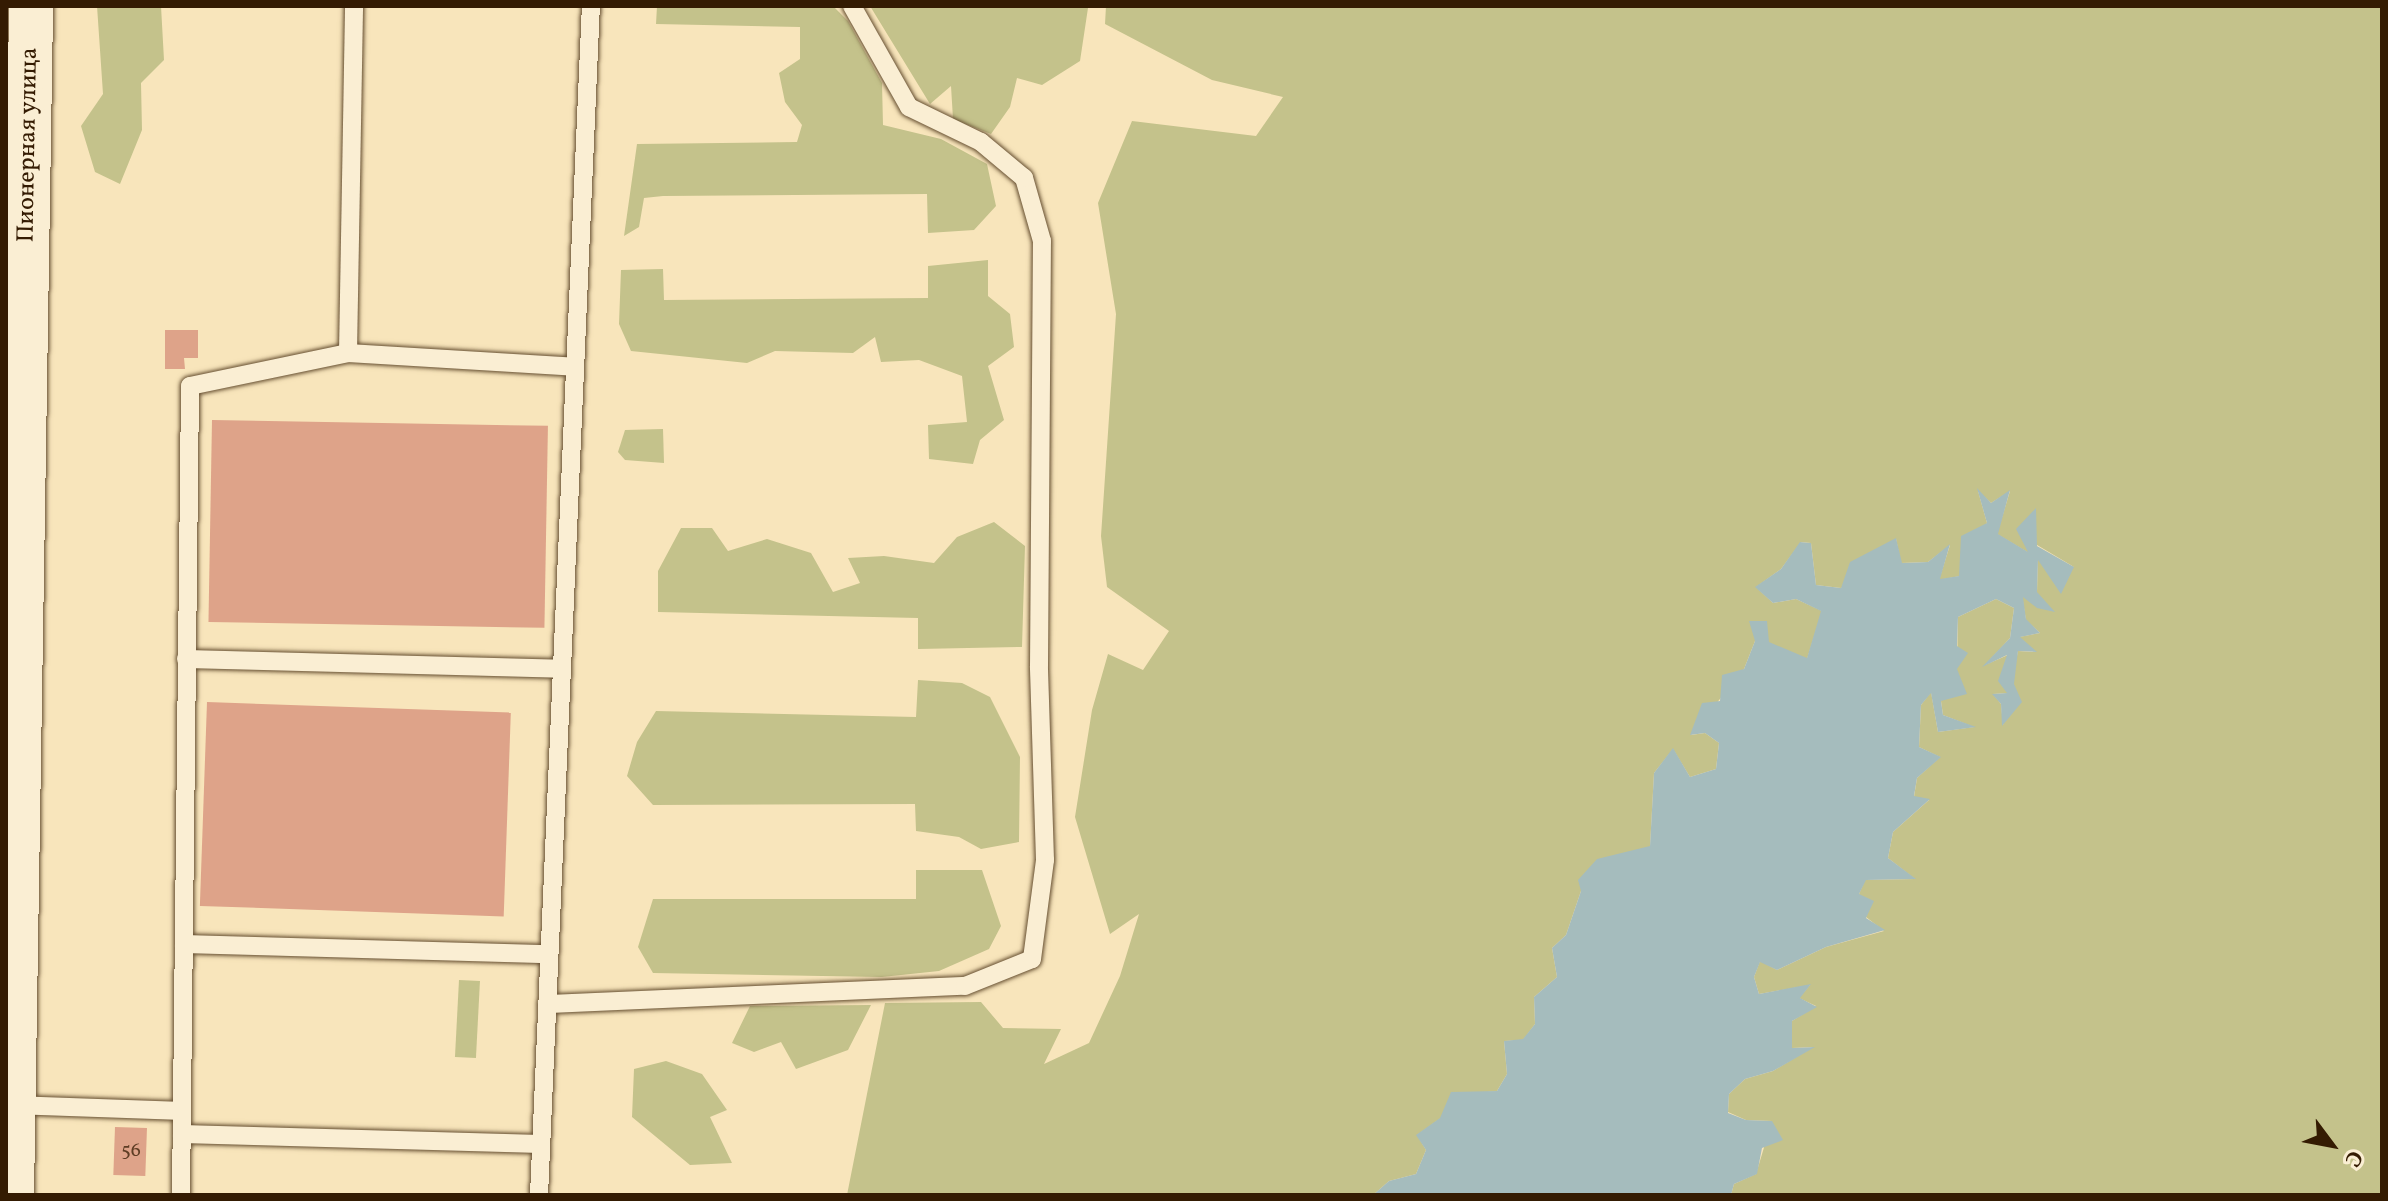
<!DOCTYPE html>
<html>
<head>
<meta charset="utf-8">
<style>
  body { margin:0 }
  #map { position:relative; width:2388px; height:1201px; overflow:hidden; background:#f8e5bb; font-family:Vollkorn,serif }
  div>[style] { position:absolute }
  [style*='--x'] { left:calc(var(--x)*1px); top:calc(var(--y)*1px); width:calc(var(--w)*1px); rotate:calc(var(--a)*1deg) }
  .green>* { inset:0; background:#c4c28b; transform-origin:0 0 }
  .water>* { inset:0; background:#a5bcbd }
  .building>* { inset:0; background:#dea389; transform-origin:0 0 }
  .roads { filter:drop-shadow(0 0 2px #654e30) drop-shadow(0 0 2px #654e30) }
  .lane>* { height:18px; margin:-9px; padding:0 9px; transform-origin:9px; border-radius:9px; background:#faeed3 }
  .secondary>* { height:44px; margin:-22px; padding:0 22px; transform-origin:22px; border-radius:22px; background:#faeed3 }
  span { translate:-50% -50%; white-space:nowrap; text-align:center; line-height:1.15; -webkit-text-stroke:8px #faeed3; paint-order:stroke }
  .number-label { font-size:20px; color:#5e3d24 }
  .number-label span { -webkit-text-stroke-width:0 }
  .street-label { font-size:24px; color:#341b02 }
  .frame { position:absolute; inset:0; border:8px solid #341b02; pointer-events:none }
  .north { position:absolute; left:2292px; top:1105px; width:80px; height:80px; -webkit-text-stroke:6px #faeed3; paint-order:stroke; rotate:122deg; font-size:22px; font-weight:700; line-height:32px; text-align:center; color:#341b02 }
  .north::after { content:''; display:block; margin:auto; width:28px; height:36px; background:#341b02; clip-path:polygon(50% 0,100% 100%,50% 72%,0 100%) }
</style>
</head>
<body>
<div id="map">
  <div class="green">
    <i style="clip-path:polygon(97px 6px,161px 6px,164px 60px,141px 83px,142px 130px,120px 184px,95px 172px,81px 126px,103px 94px)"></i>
    <i style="clip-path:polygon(657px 6px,833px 6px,848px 21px,882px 83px,883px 125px,941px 139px,987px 164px,996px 206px,974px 230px,928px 233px,927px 194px,663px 196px,644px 198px,639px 227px,624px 236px,637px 144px,797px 142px,802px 125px,785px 102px,779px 73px,800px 59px,800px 27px,656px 24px)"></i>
    <i style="clip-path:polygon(870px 6px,1088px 6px,1088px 8px,1080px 61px,1042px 85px,1017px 78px,1010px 107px,991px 134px,953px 119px,951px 86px,930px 104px)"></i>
    <i style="clip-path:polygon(1106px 6px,2382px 6px,2382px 1195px,1731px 1195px,1734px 1184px,1756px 1174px,1772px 1121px,1746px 1120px,1728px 1112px,1729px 1094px,1745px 1079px,1773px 1071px,1813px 1047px,1792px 1048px,1792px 1021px,1816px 1006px,1799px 998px,1810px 985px,1759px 994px,1754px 977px,1760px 961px,1777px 970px,1826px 947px,1884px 931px,1866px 917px,1859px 894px,1865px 880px,1915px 879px,1888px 858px,1893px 832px,1929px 800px,1914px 797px,1917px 778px,1940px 757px,1919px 747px,1921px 705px,1931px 692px,1938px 732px,1974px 727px,1943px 715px,1941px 701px,1957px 669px,1958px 617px,1996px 599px,2014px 608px,2010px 638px,1985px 665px,2008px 655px,2007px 693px,1993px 694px,2001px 704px,2003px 725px,2018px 651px,2036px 652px,2019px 637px,2040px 633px,2026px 620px,2022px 596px,2037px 592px,2038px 557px,2074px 567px,2022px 536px,2029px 553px,1997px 534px,2010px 491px,1991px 503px,1978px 491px,1987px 523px,1960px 576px,1939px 580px,1950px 545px,1928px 562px,1901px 563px,1896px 539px,1841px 588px,1816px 585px,1811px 543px,1801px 542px,1781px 569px,1756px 587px,1773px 603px,1796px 599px,1822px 611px,1807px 659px,1755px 641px,1744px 669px,1691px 735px,1705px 733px,1719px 743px,1716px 769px,1690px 777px,1673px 749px,1654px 773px,1650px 847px,1636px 851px,1581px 891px,1566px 935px,1552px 948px,1557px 977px,1534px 997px,1535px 1024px,1523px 1040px,1504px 1041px,1507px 1074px,1497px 1091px,1476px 1093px,1417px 1135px,1426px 1150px,1416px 1174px,1389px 1181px,1373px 1195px,847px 1195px,885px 1003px,981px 1002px,1003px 1028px,1061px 1029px,1044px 1064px,1089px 1043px,1120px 976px,1139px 914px,1110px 934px,1075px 817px,1092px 710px,1108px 654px,1143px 670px,1169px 631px,1107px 587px,1101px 536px,1116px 314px,1098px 203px,1132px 121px,1256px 136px,1283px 97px,1212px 80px,1105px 24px)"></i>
    <i style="clip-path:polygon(988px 260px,988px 296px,1010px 314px,1014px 347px,988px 366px,1004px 420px,980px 440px,973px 464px,929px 459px,928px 425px,967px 422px,962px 376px,919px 360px,881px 362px,875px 337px,853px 353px,775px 351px,747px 363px,631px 351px,619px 324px,621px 270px,663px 269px,664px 300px,928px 298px,928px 266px)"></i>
    <i style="clip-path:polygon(663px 429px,664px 463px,625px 460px,618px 452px,625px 430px)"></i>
    <i style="clip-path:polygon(994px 522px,1025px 546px,1022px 647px,918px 649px,918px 618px,658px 612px,658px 571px,681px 528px,712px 528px,728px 551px,767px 539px,811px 553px,833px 592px,860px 583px,848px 558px,884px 556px,934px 563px,957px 537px)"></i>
    <i style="clip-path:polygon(918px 680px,962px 683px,990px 697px,1020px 757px,1019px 842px,981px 849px,959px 837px,916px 831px,915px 804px,653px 805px,627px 776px,637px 742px,656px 711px,916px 717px)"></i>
    <i style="clip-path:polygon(916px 870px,982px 870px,1001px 926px,989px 949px,939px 971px,882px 977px,653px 973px,638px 947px,653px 899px,916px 899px)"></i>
    <i style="left:459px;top:980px;width:21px;height:77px;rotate:3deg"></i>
    <i style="clip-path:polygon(871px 1005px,848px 1050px,796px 1069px,781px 1042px,754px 1052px,732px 1043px,750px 1006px)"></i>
    <i style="clip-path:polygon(666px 1061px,702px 1074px,727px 1110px,710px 1117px,732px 1163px,690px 1165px,632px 1117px,634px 1069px)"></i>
  </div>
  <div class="water">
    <i style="clip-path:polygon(1977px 488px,1991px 503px,2010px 490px,1998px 534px,2028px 552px,2016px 529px,2036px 508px,2037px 546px,2074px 567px,2061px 594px,2038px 560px,2037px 592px,2055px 612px,2037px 608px,2023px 597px,2026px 619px,2040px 633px,2020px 637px,2037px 652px,2018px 651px,2014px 684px,2022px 702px,2002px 726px,2001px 704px,1992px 694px,2007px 693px,1998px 681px,2007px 655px,1982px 667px,2010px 638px,2014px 608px,1996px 599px,1958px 617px,1957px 646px,1968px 653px,1957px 669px,1967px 694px,1941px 701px,1943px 715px,1976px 727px,1938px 732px,1931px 693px,1921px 705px,1919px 747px,1941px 757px,1917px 778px,1914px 796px,1930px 799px,1893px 832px,1888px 858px,1916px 879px,1866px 880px,1859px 894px,1874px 901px,1866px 918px,1885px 930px,1826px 947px,1777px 970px,1760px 962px,1754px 977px,1759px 994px,1811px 984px,1800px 998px,1817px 1007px,1792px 1021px,1792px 1048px,1815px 1047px,1773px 1071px,1745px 1079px,1729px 1094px,1728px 1113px,1746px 1120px,1772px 1121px,1783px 1140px,1762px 1148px,1757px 1174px,1734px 1184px,1731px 1195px,1373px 1195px,1389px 1181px,1416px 1174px,1426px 1150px,1416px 1135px,1440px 1118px,1451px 1092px,1497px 1091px,1507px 1074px,1504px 1041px,1523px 1039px,1535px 1024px,1534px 997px,1557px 977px,1552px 948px,1566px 935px,1581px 891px,1578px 880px,1597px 859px,1650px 846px,1654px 773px,1673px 748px,1690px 777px,1716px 769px,1719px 743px,1705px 733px,1690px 735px,1702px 703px,1720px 701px,1722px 675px,1744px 669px,1755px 641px,1749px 621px,1767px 621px,1769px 642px,1807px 658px,1821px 611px,1796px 599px,1773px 603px,1755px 587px,1781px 569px,1800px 542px,1811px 543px,1816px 585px,1841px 588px,1850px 562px,1896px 538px,1902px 563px,1928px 562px,1950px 544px,1940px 579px,1959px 576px,1961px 536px,1987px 523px)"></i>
  </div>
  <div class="building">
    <i style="clip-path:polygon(165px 330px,198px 330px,198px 358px,184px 358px,185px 369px,165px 369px)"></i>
    <i style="left:212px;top:420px;width:336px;height:202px;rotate:1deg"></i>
    <i style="left:207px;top:702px;width:304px;height:204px;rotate:2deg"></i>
    <i style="left:115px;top:1127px;width:32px;height:48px;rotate:2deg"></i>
  </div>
  <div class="roads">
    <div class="lane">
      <i style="--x:348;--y:353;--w:347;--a:-89"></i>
      <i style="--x:186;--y:659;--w:376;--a:1.5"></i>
      <i style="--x:184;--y:944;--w:365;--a:1.6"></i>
      <i style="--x:547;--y:1004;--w:418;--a:-2.5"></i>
      <i style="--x:965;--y:986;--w:72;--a:-21.9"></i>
      <i style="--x:1032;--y:959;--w:100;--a:-82.5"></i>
      <i style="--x:1045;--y:860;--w:194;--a:-91.8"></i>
      <i style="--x:1039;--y:666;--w:425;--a:-89.6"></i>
      <i style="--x:1042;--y:241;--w:66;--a:-105.9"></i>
      <i style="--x:1024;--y:178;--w:56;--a:-140.1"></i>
      <i style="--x:981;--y:142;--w:80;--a:-154.1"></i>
      <i style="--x:909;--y:107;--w:116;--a:-119.4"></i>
      <i style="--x:14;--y:1105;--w:168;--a:2"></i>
      <i style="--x:182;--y:1134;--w:359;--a:1.6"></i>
      <i style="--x:181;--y:1195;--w:809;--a:-89.36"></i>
      <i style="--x:190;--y:386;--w:161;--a:-11.8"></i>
      <i style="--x:348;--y:353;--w:227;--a:3.5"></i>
      <i style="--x:539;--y:1195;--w:1190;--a:-87.5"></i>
    </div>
    <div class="secondary">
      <i style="--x:12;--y:1195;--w:1189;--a:-89.08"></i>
    </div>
  </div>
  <div class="number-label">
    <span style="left:131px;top:1151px">56</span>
  </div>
  <div class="street-label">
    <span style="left:29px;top:145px;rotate:-89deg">Пионерная улица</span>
  </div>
  <div class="frame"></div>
  <div class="north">С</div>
</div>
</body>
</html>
